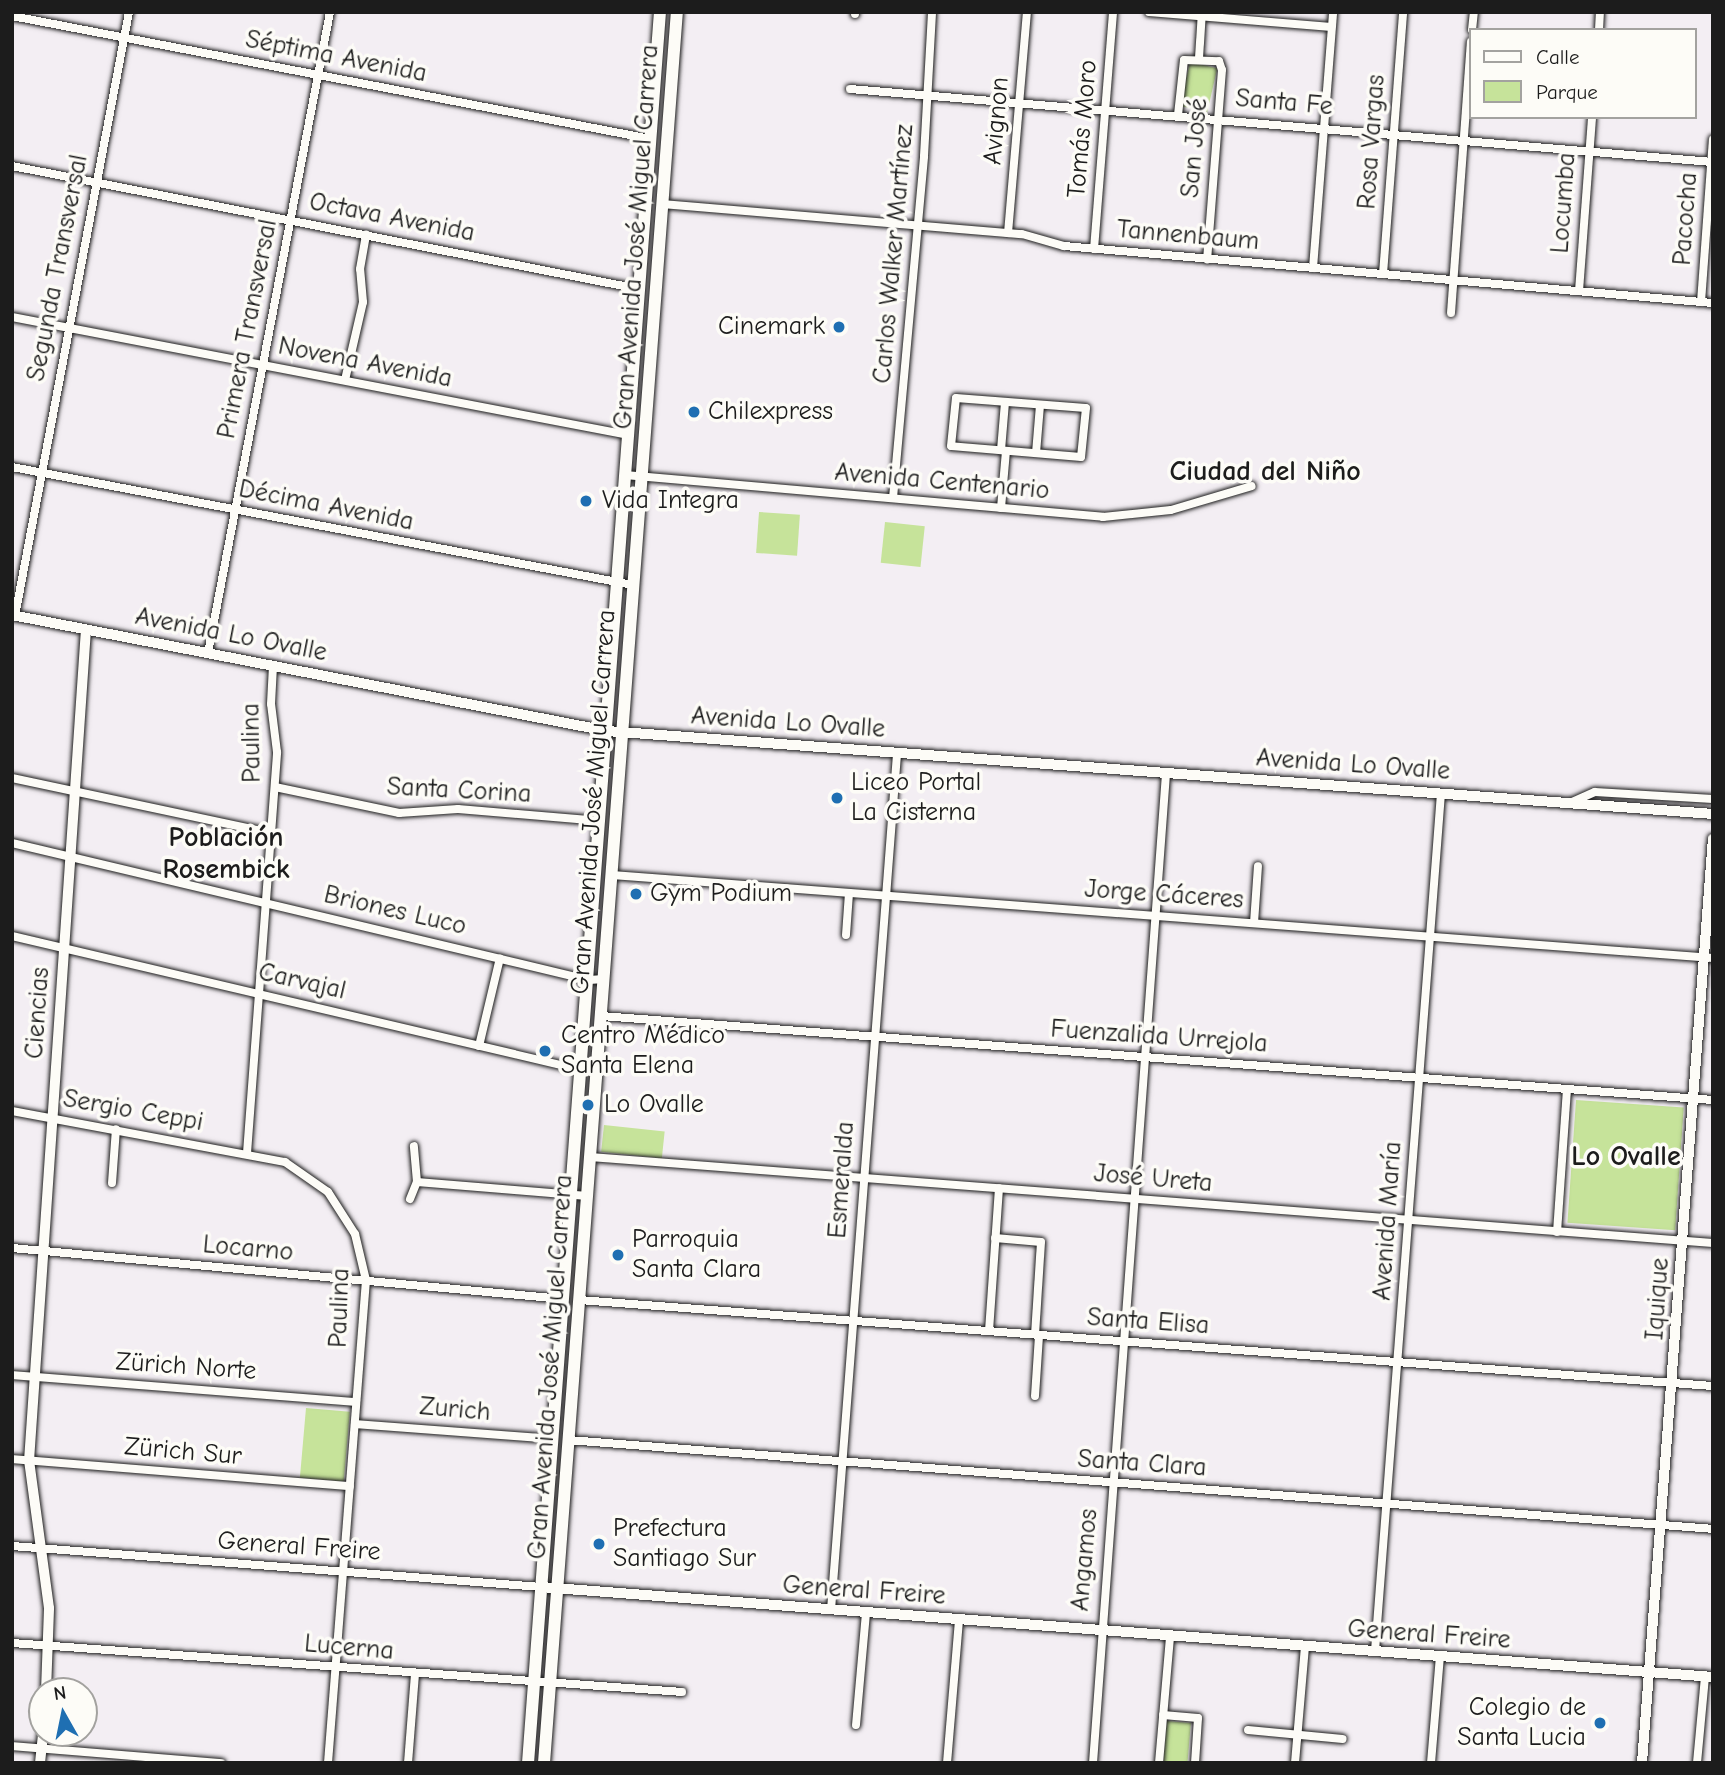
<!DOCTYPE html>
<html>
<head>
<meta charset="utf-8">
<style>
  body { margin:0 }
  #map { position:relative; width:1725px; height:1775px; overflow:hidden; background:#f3eef3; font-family:"Comic Neue",sans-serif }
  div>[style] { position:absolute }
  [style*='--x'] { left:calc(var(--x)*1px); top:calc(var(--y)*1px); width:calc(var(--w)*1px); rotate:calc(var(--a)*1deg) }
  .green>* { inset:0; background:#c6e39a; transform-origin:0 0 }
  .roads { filter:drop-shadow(0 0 2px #1c1c1c) drop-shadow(0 0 2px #1c1c1c) }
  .minor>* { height:8px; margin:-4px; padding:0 4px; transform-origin:4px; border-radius:4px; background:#fdfcf7 }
  .tertiary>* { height:10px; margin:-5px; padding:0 5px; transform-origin:5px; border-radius:5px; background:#fdfcf7 }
  .secondary>* { height:10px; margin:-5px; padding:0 5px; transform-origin:5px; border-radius:5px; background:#fdfcf7 }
  .primary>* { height:12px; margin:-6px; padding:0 6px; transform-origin:6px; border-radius:6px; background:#fdfcf7 }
  .dots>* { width:19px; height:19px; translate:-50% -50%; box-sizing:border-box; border:4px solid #fdfcf7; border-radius:50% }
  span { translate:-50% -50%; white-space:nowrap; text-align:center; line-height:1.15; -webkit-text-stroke:7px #fdfcf7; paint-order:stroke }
  .street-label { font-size:26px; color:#1c1c1c }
  .poi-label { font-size:26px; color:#1c1c1c }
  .right { translate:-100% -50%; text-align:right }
  .left { translate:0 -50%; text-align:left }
  .neighbourhood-label { font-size:28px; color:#1c1c1c; font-weight:700 }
  .frame { position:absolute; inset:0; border:14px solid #1c1c1c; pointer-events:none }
  .legend { position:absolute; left:1469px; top:28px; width:228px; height:91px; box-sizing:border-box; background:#fdfcf7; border:2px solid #a3a29f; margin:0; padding:9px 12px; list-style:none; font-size:21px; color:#1c1c1c }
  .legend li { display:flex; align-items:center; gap:14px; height:35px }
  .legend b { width:35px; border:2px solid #a3a29f }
  .north { position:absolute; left:28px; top:1677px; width:70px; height:70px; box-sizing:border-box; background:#fdfcf7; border:2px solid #a3a29f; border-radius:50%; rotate:351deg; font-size:19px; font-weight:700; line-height:28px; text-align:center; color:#1c1c1c }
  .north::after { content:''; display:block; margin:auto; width:24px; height:32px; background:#1f6fb2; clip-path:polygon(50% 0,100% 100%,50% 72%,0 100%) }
</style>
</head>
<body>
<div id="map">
  <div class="green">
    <i style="left:1190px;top:62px;width:28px;height:45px;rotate:13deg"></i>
    <i style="left:759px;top:512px;width:41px;height:41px;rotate:4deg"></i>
    <i style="left:885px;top:522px;width:40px;height:41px;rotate:6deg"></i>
    <i style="left:1576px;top:1100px;width:108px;height:123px;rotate:4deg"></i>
    <i style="left:604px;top:1125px;width:61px;height:27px;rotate:6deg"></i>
    <i style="left:306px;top:1408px;width:44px;height:70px;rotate:5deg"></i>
    <i style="left:1167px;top:1721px;width:24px;height:42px;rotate:5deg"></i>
  </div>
  <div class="roads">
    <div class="minor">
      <i style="--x:1149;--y:12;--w:183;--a:4.7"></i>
      <i style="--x:855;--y:14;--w:2;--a:-90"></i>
      <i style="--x:12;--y:16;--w:651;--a:10.9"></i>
      <i style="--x:1472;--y:30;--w:18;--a:-84"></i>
      <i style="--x:1599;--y:30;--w:18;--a:-87"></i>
      <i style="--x:1199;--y:58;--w:46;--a:-86.3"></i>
      <i style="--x:850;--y:89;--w:866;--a:4.84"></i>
      <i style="--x:1178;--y:115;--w:55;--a:-83.8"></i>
      <i style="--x:1184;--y:60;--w:35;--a:2"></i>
      <i style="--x:1219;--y:61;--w:9;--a:72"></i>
      <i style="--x:1222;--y:70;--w:190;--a:94.5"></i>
      <i style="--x:12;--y:166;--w:639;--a:11.1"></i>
      <i style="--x:662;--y:204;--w:361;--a:4.8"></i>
      <i style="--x:1022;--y:234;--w:44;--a:15.9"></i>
      <i style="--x:1064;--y:246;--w:651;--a:5.02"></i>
      <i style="--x:1008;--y:233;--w:222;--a:-85.1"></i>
      <i style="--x:1094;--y:249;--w:238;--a:-85.4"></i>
      <i style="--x:1313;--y:268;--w:257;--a:-85.5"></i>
      <i style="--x:1383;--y:274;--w:263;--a:-85.6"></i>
      <i style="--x:1579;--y:291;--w:174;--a:-85.7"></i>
      <i style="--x:1701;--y:302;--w:163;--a:-85.8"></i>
      <i style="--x:1451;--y:313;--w:272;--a:-85.8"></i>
      <i style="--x:12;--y:317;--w:627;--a:10.84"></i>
      <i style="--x:345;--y:380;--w:80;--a:-77"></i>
      <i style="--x:363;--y:302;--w:33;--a:-95"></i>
      <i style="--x:360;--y:269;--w:35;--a:-80"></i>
      <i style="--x:956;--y:398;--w:130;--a:4.4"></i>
      <i style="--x:1086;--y:408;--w:49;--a:95.8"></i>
      <i style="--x:1081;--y:457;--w:130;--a:-175.2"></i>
      <i style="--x:951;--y:446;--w:48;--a:-84.1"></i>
      <i style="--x:1001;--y:450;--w:48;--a:-85.2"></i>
      <i style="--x:1036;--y:453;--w:48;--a:-85.2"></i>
      <i style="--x:12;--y:467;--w:632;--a:10.76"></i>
      <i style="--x:625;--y:475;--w:480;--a:5"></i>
      <i style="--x:1103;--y:517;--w:68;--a:-5.9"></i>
      <i style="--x:1171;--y:510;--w:84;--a:-16.5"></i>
      <i style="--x:893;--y:498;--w:343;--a:-84.8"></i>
      <i style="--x:924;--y:156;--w:144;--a:-86.8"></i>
      <i style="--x:1001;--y:508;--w:57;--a:-85"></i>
      <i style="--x:15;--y:616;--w:615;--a:-79.31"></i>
      <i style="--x:208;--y:653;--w:653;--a:-79.22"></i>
      <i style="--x:12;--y:778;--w:264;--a:12"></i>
      <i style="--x:275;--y:787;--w:127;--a:11.8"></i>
      <i style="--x:399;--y:813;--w:59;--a:-3.9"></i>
      <i style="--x:458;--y:809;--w:143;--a:4.8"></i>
      <i style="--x:1570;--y:803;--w:27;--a:-24"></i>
      <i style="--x:1595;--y:792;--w:118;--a:3.4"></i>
      <i style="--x:12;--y:843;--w:593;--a:13.36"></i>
      <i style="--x:589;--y:980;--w:15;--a:-4"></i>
      <i style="--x:612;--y:875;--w:1104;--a:4.31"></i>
      <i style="--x:1254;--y:923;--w:57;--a:-86"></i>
      <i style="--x:846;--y:935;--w:42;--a:-85.9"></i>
      <i style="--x:12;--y:936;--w:586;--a:13.23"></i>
      <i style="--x:601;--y:1016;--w:1115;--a:4.32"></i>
      <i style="--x:479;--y:1046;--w:90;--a:-76.6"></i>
      <i style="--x:12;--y:1111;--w:278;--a:10.6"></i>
      <i style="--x:285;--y:1162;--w:52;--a:34.9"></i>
      <i style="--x:328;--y:1192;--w:50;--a:57.3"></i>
      <i style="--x:355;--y:1234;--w:47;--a:76.6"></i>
      <i style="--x:366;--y:1280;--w:484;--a:94.5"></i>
      <i style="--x:247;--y:1153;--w:402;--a:-85.7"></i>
      <i style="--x:277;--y:752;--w:48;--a:-97.1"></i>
      <i style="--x:271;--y:704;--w:38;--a:-87"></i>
      <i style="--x:590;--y:1157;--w:1126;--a:4.38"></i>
      <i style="--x:417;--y:1182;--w:171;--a:4.7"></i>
      <i style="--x:112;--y:1183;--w:54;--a:-85.8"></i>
      <i style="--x:410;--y:1199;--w:18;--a:-68"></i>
      <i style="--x:417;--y:1182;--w:36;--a:-95"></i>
      <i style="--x:1557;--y:1232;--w:143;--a:-86"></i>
      <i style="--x:995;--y:1238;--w:46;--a:5"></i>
      <i style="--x:1041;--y:1242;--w:92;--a:93.7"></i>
      <i style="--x:12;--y:1248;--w:553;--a:5.29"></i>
      <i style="--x:579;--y:1300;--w:1137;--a:4.34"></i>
      <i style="--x:989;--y:1331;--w:143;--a:-86"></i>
      <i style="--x:12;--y:1375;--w:345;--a:4.5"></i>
      <i style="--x:1035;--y:1396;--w:61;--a:-86.2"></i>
      <i style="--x:355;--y:1424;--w:199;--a:4.3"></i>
      <i style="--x:568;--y:1440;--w:1148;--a:4.44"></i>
      <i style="--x:12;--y:1459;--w:339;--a:4.6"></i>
      <i style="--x:12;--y:1546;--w:531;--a:4.43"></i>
      <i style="--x:831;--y:1610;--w:859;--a:-85.59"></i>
      <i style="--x:12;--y:1643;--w:672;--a:4.18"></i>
      <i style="--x:1375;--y:1651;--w:860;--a:-85.6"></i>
      <i style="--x:1163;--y:1715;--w:35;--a:5"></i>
      <i style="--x:1198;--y:1718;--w:45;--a:93.8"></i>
      <i style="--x:856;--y:1725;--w:112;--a:-84.9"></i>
      <i style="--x:1248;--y:1730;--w:95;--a:5.4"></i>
      <i style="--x:12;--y:1746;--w:210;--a:4.7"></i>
      <i style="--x:408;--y:1763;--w:88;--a:-85.5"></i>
      <i style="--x:947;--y:1763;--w:144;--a:-85.2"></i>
      <i style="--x:1093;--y:1763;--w:993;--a:-85.78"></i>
      <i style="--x:1159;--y:1763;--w:127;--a:-85"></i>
      <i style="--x:1295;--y:1763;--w:117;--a:-85.1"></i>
      <i style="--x:1431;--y:1763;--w:107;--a:-85.2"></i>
      <i style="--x:1697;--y:1763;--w:86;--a:-84.7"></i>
    </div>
    <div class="tertiary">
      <i style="--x:541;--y:1587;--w:1175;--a:4.39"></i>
      <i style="--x:46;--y:1691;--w:83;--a:-87.9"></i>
      <i style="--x:49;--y:1608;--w:148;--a:-97.7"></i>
      <i style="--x:29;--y:1461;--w:833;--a:-86.08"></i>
      <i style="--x:40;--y:1763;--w:30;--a:-84"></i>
      <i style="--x:1642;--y:1763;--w:927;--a:-85.61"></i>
    </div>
    <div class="secondary">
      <i style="--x:12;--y:615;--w:606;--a:11.03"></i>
      <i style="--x:607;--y:731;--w:1109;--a:4.29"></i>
    </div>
    <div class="primary">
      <i style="--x:528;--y:1763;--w:1756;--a:-85.69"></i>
      <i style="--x:544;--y:1763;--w:1756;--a:-85.66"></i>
    </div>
  </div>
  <div class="dots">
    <i style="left:839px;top:327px;background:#1f6fb2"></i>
    <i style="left:694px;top:412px;background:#1f6fb2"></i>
    <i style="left:586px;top:501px;background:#1f6fb2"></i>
    <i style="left:837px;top:798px;background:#1f6fb2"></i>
    <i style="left:636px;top:894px;background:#1f6fb2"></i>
    <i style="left:545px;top:1051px;background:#1f6fb2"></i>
    <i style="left:588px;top:1105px;background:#1f6fb2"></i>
    <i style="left:618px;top:1255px;background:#1f6fb2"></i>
    <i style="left:599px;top:1544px;background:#1f6fb2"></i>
    <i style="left:1600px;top:1723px;background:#1f6fb2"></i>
  </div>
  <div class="street-label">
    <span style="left:336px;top:57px;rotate:11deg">Séptima Avenida</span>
    <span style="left:1284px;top:103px;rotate:5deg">Santa Fe</span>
    <span style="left:997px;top:121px;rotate:-85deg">Avignon</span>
    <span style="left:1083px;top:129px;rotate:-85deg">Tomás Moro</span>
    <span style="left:1372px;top:142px;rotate:-86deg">Rosa Vargas</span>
    <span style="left:1195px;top:148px;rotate:-85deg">San José</span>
    <span style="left:1564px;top:203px;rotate:-86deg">Locumba</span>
    <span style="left:392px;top:218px;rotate:11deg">Octava Avenida</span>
    <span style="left:1686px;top:219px;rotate:-86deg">Pacocha</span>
    <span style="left:1188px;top:236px;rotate:5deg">Tannenbaum</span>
    <span style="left:637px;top:237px;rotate:-86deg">Gran Avenida José Miguel Carrera</span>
    <span style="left:894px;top:254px;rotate:-85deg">Carlos Walker Martínez</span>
    <span style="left:58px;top:268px;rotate:-79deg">Segunda Transversal</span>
    <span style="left:248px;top:329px;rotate:-79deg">Primera Transversal</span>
    <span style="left:365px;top:363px;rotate:11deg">Novena Avenida</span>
    <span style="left:942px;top:482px;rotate:5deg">Avenida Centenario</span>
    <span style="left:326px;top:506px;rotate:11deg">Décima Avenida</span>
    <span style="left:231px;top:635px;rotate:11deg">Avenida Lo Ovalle</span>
    <span style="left:788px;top:723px;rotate:4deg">Avenida Lo Ovalle</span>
    <span style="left:252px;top:743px;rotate:-91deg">Paulina</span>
    <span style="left:1353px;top:765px;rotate:4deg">Avenida Lo Ovalle</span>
    <span style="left:459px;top:791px;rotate:3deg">Santa Corina</span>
    <span style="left:594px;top:802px;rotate:-86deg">Gran Avenida José Miguel Carrera</span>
    <span style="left:1164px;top:895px;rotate:4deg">Jorge Cáceres</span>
    <span style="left:395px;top:911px;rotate:13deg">Briones Luco</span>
    <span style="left:302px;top:982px;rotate:13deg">Carvajal</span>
    <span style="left:38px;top:1013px;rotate:-86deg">Ciencias</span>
    <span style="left:1159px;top:1037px;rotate:4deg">Fuenzalida Urrejola</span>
    <span style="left:133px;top:1111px;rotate:10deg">Sergio Ceppi</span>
    <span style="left:1153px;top:1179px;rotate:5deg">José Ureta</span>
    <span style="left:842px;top:1180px;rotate:-86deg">Esmeralda</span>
    <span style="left:1388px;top:1221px;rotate:-86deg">Avenida María</span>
    <span style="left:248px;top:1249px;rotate:5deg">Locarno</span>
    <span style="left:1658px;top:1299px;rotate:-86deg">Iquique</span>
    <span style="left:340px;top:1308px;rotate:-88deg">Paulina</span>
    <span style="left:1148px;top:1322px;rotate:4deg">Santa Elisa</span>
    <span style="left:186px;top:1367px;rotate:4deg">Zürich Norte</span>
    <span style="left:551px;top:1367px;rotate:-86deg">Gran Avenida José Miguel Carrera</span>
    <span style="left:455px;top:1410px;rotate:5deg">Zurich</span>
    <span style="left:183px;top:1452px;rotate:5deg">Zürich Sur</span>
    <span style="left:1142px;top:1464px;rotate:4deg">Santa Clara</span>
    <span style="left:299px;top:1547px;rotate:4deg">General Freire</span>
    <span style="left:1085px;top:1560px;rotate:-85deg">Angamos</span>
    <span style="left:864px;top:1591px;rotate:4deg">General Freire</span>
    <span style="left:1429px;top:1635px;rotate:4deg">General Freire</span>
    <span style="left:349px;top:1648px;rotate:5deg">Lucerna</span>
  </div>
  <div class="poi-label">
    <span class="right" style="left:825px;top:327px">Cinemark</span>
    <span class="left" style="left:708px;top:412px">Chilexpress</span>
    <span class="left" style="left:602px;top:501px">Vida Integra</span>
    <span class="left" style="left:851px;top:798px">Liceo Portal<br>La Cisterna</span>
    <span class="left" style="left:650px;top:894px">Gym Podium</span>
    <span class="left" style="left:561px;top:1051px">Centro Médico<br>Santa Elena</span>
    <span class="left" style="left:604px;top:1105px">Lo Ovalle</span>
    <span class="left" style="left:632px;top:1255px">Parroquia<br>Santa Clara</span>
    <span class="left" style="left:613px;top:1544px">Prefectura<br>Santiago Sur</span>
    <span class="right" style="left:1586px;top:1723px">Colegio de<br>Santa Lucia</span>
  </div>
  <div class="neighbourhood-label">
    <span style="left:1265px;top:471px">Ciudad del Niño</span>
    <span style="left:226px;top:853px">Población<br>Rosembick</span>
    <span style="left:1626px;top:1156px">Lo Ovalle</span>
  </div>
  <div class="frame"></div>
  <ul class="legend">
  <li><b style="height:9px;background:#fdfcf7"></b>Calle</li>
  <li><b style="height:19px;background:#c6e39a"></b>Parque</li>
  </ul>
  <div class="north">N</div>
</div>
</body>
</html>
